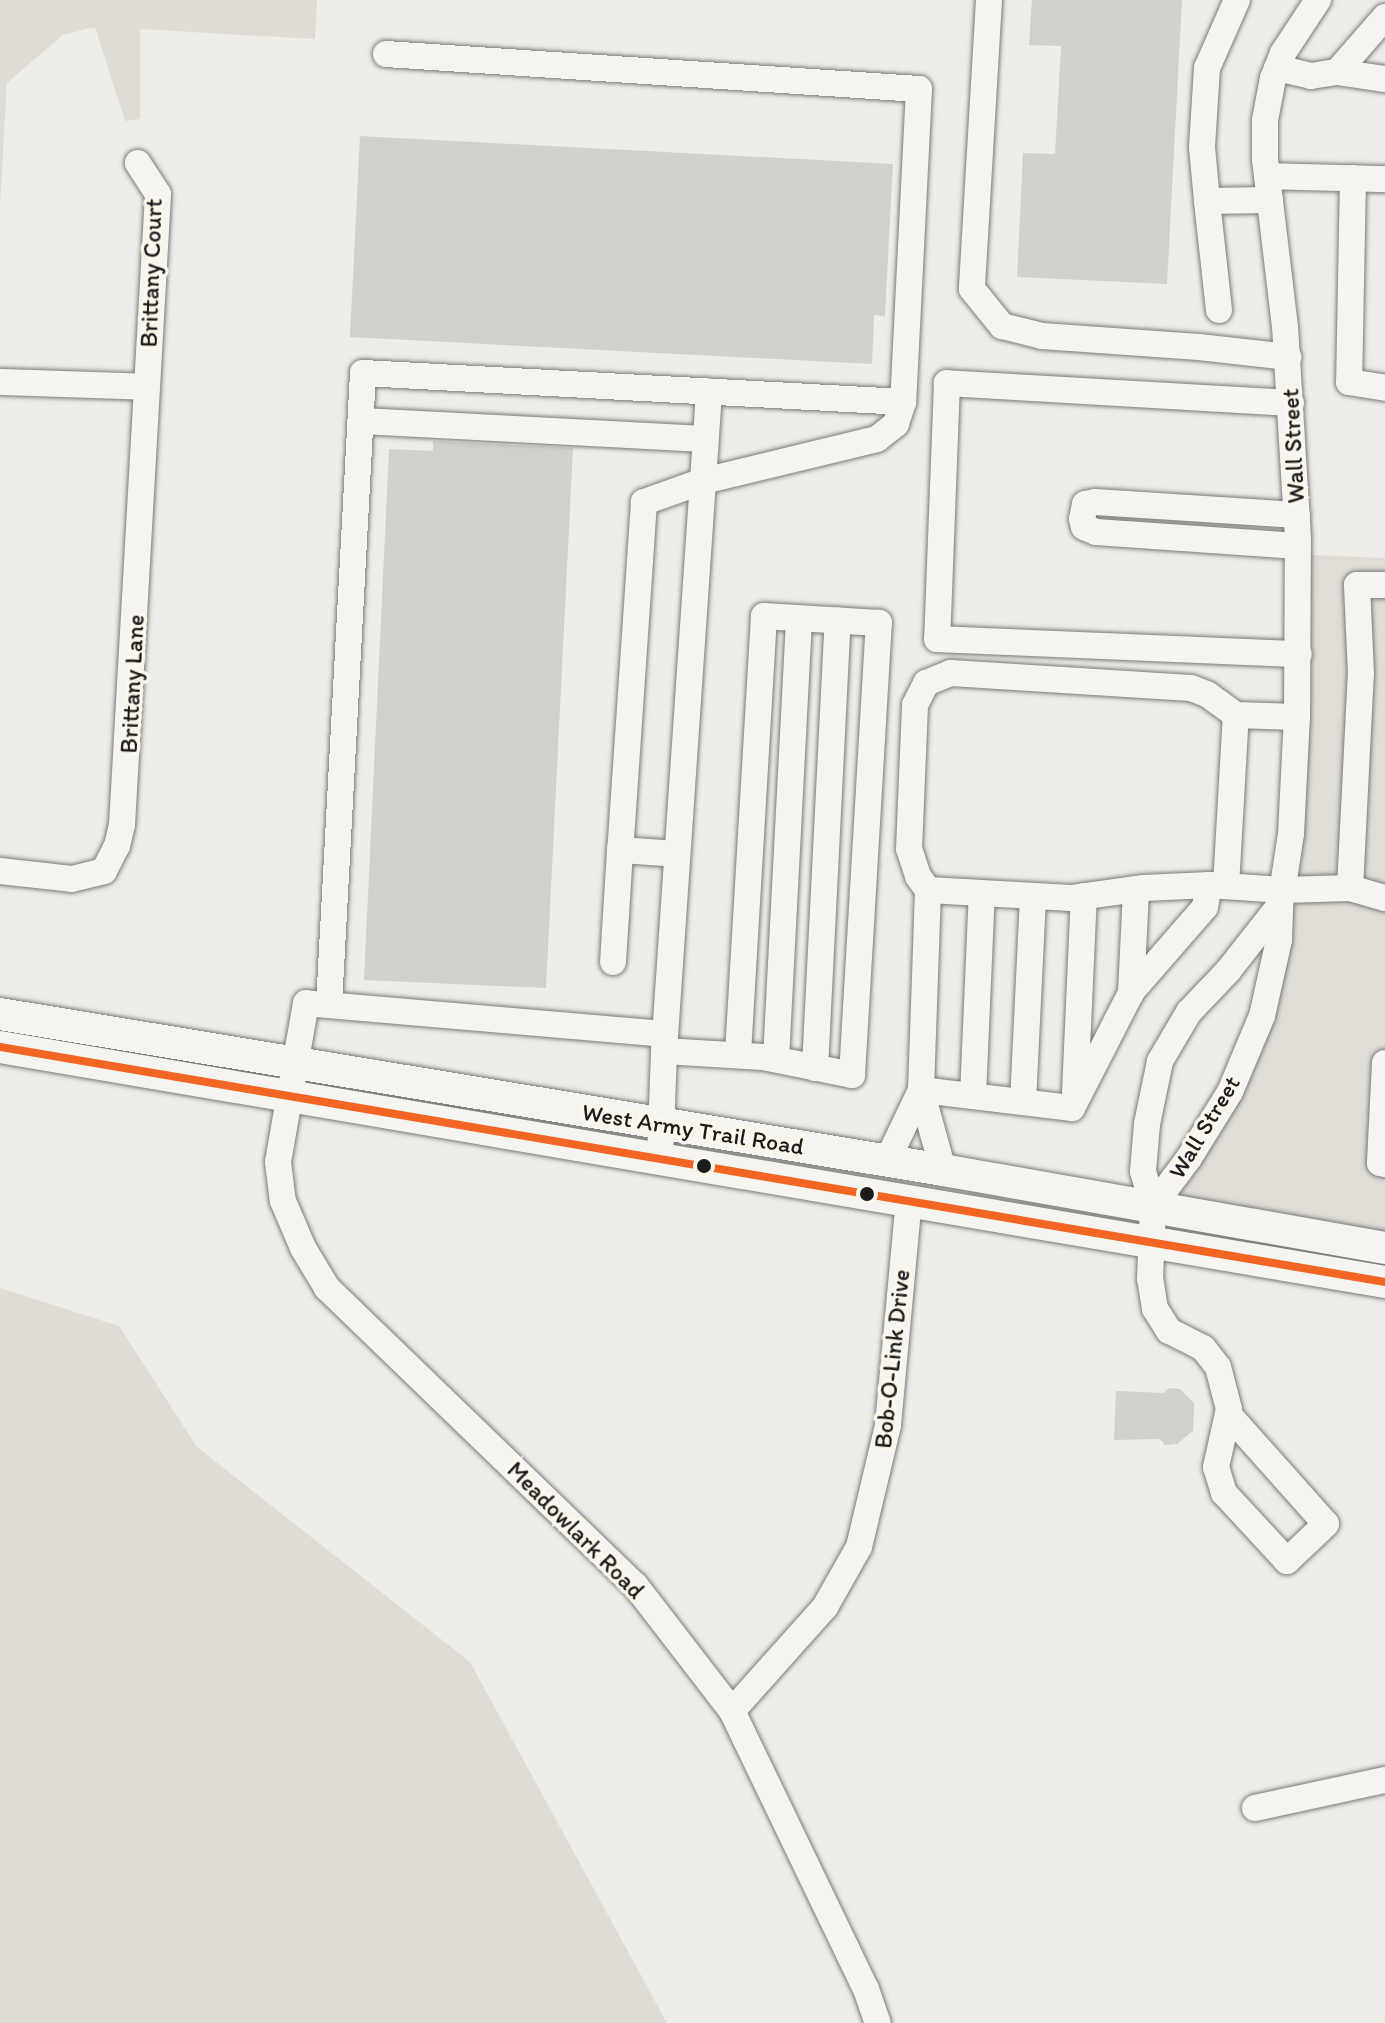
<!DOCTYPE html>
<html>
<head>
<meta charset="utf-8">
<style>
  body { margin:0 }
  #map { position:relative; width:1385px; height:2023px; overflow:hidden; background:#eeede8; font-family:Itim,sans-serif }
  div>[style] { position:absolute }
  [style*='--x'] { left:calc(var(--x)*1px); top:calc(var(--y)*1px); width:calc(var(--w)*1px); rotate:calc(var(--a)*1deg) }
  .built>* { inset:0; background:#dfddd6 }
  .green>* { inset:0; background:#dfdcd5 }
  .building>* { inset:0; background:#d1d0cc }
  .roads { filter:drop-shadow(0 0 2px #7a7a78) drop-shadow(0 0 2px #7a7a78) }
  .minor>* { height:26px; margin:-13px; padding:0 13px; transform-origin:13px; border-radius:13px; background:#f5f4f0 }
  .major>* { height:32px; margin:-16px; padding:0 16px; transform-origin:16px; border-radius:16px; background:#f5f4f0 }
  .bus-1>* { height:8px; margin:-4px; padding:0 4px; transform-origin:4px; border-radius:4px; background:#f26522 }
  .dots>* { width:22px; height:22px; translate:-50% -50%; box-sizing:border-box; border:4px solid #fbf7ec; border-radius:50% }
  span { translate:-50% -50%; white-space:nowrap; text-align:center; line-height:1.15; -webkit-text-stroke:7px #fbf7ec; paint-order:stroke }
  .street-label { font-size:24px; color:#1c1c1c }
</style>
</head>
<body>
<div id="map">
  <div class="built">
    <i style="clip-path:polygon(1311px 555px,1385px 558px,1385px 1236px,1171px 1199px,1266px 1041px,1302px 835px)"></i>
  </div>
  <div class="green">
    <i style="clip-path:polygon(0 0,317px 0,315px 39px,140px 29px,140px 119px,125px 121px,95px 27px,63px 35px,7px 83px,0 205px)"></i>
    <i style="clip-path:polygon(0 1288px,119px 1326px,197px 1447px,470px 1662px,667px 2023px,0 2023px)"></i>
  </div>
  <div class="building">
    <i style="clip-path:polygon(1032px 0,1182px 0,1167px 284px,1017px 277px,1023px 153px,1055px 154px,1061px 46px,1029px 45px)"></i>
    <i style="clip-path:polygon(360px 136px,893px 164px,885px 316px,874px 315px,872px 364px,350px 337px)"></i>
    <i style="clip-path:polygon(433px 441px,573px 448px,546px 988px,364px 980px,389px 449px,433px 451px)"></i>
    <i style="clip-path:polygon(1169px 1388px,1180px 1389px,1194px 1403px,1193px 1431px,1177px 1444px,1165px 1445px,1160px 1439px,1114px 1440px,1116px 1391px,1164px 1393px)"></i>
  </div>
  <div class="roads">
    <div class="minor">
      <i style="--x:989;--y:0;--w:289;--a:93.4"></i>
      <i style="--x:972;--y:289;--w:48;--a:51"></i>
      <i style="--x:1002;--y:326;--w:41;--a:14"></i>
      <i style="--x:1042;--y:336;--w:157;--a:4"></i>
      <i style="--x:1199;--y:347;--w:90;--a:6.4"></i>
      <i style="--x:386;--y:54;--w:534;--a:3.76"></i>
      <i style="--x:919;--y:89;--w:313;--a:92.9"></i>
      <i style="--x:1277;--y:68;--w:35;--a:13"></i>
      <i style="--x:1311;--y:76;--w:26;--a:-9"></i>
      <i style="--x:1337;--y:72;--w:73;--a:-48.9"></i>
      <i style="--x:1337;--y:72;--w:49;--a:8.3"></i>
      <i style="--x:1267;--y:176;--w:118;--a:1.5"></i>
      <i style="--x:1353;--y:178;--w:204;--a:91.1"></i>
      <i style="--x:1349;--y:382;--w:36;--a:9"></i>
      <i style="--x:1207;--y:201;--w:54;--a:-95.3"></i>
      <i style="--x:1202;--y:147;--w:79;--a:-86.4"></i>
      <i style="--x:1207;--y:68;--w:74;--a:-66.2"></i>
      <i style="--x:1219;--y:310;--w:110;--a:-96.3"></i>
      <i style="--x:1207;--y:201;--w:63;--a:-0.9"></i>
      <i style="--x:0;--y:382;--w:147;--a:1.9"></i>
      <i style="--x:1291;--y:403;--w:345;--a:-176.7"></i>
      <i style="--x:947;--y:383;--w:256;--a:92.2"></i>
      <i style="--x:937;--y:639;--w:362;--a:2.4"></i>
      <i style="--x:361;--y:421;--w:345;--a:3"></i>
      <i style="--x:1297;--y:515;--w:202;--a:-176.3"></i>
      <i style="--x:1095;--y:502;--w:10;--a:169"></i>
      <i style="--x:1085;--y:504;--w:15;--a:101"></i>
      <i style="--x:1082;--y:519;--w:8;--a:76"></i>
      <i style="--x:1084;--y:527;--w:13;--a:23"></i>
      <i style="--x:1096;--y:532;--w:202;--a:4"></i>
      <i style="--x:0;--y:871;--w:72;--a:6.3"></i>
      <i style="--x:72;--y:879;--w:33;--a:-14"></i>
      <i style="--x:104;--y:871;--w:28;--a:-63"></i>
      <i style="--x:117;--y:846;--w:22;--a:-77"></i>
      <i style="--x:122;--y:825;--w:632;--a:-86.73"></i>
      <i style="--x:158;--y:194;--w:37;--a:-123"></i>
      <i style="--x:1209;--y:885;--w:74;--a:3.9"></i>
      <i style="--x:1283;--y:890;--w:67;--a:-1.7"></i>
      <i style="--x:1350;--y:888;--w:214;--a:-87.1"></i>
      <i style="--x:1361;--y:674;--w:89;--a:-92.6"></i>
      <i style="--x:1357;--y:585;--w:28;--a:0"></i>
      <i style="--x:1226;--y:886;--w:171;--a:-86.7"></i>
      <i style="--x:1236;--y:715;--w:61;--a:1.9"></i>
      <i style="--x:1350;--y:888;--w:36;--a:16"></i>
      <i style="--x:928;--y:890;--w:17;--a:-126"></i>
      <i style="--x:918;--y:876;--w:28;--a:-108"></i>
      <i style="--x:909;--y:849;--w:144;--a:-87.6"></i>
      <i style="--x:915;--y:705;--w:25;--a:-63"></i>
      <i style="--x:926;--y:683;--w:27;--a:-22"></i>
      <i style="--x:951;--y:673;--w:240;--a:3.6"></i>
      <i style="--x:1191;--y:688;--w:17;--a:21"></i>
      <i style="--x:1207;--y:694;--w:36;--a:36"></i>
      <i style="--x:613;--y:962;--w:112;--a:-86.4"></i>
      <i style="--x:1131;--y:993;--w:104;--a:-87.2"></i>
      <i style="--x:329;--y:1005;--w:633;--a:-86.92"></i>
      <i style="--x:363;--y:373;--w:541;--a:3.07"></i>
      <i style="--x:903;--y:402;--w:23;--a:108"></i>
      <i style="--x:896;--y:424;--w:24;--a:142"></i>
      <i style="--x:877;--y:439;--w:179;--a:166.4"></i>
      <i style="--x:703;--y:481;--w:63;--a:160.4"></i>
      <i style="--x:644;--y:502;--w:349;--a:93.9"></i>
      <i style="--x:620;--y:850;--w:57;--a:4"></i>
      <i style="--x:665;--y:1034;--w:360;--a:-175.1"></i>
      <i style="--x:306;--y:1003;--w:161;--a:100"></i>
      <i style="--x:278;--y:1162;--w:39;--a:83"></i>
      <i style="--x:283;--y:1201;--w:51;--a:66.9"></i>
      <i style="--x:303;--y:1248;--w:47;--a:59"></i>
      <i style="--x:327;--y:1288;--w:428;--a:44"></i>
      <i style="--x:635;--y:1585;--w:159;--a:52.4"></i>
      <i style="--x:732;--y:1711;--w:309;--a:64.3"></i>
      <i style="--x:866;--y:1989;--w:36;--a:71"></i>
      <i style="--x:664;--y:1051;--w:99;--a:3.5"></i>
      <i style="--x:763;--y:1057;--w:91;--a:11.4"></i>
      <i style="--x:852;--y:1075;--w:453;--a:-86.6"></i>
      <i style="--x:879;--y:623;--w:115;--a:-176.5"></i>
      <i style="--x:764;--y:616;--w:439;--a:93.4"></i>
      <i style="--x:776;--y:1059;--w:441;--a:-87"></i>
      <i style="--x:1385;--y:1063;--w:100;--a:92.9"></i>
      <i style="--x:1380;--y:1163;--w:5;--a:11"></i>
      <i style="--x:815;--y:1068;--w:448;--a:-87.1"></i>
      <i style="--x:921;--y:1090;--w:152;--a:6.8"></i>
      <i style="--x:1072;--y:1108;--w:131;--a:-62.9"></i>
      <i style="--x:1132;--y:991;--w:111;--a:-49"></i>
      <i style="--x:1205;--y:907;--w:22;--a:-80"></i>
      <i style="--x:1209;--y:885;--w:65;--a:177.4"></i>
      <i style="--x:1144;--y:888;--w:74;--a:172.2"></i>
      <i style="--x:1071;--y:898;--w:143;--a:-176.8"></i>
      <i style="--x:928;--y:890;--w:200;--a:92"></i>
      <i style="--x:921;--y:1090;--w:83;--a:74.6"></i>
      <i style="--x:1075;--y:1092;--w:196;--a:-87.4"></i>
      <i style="--x:973;--y:1096;--w:203;--a:-87.5"></i>
      <i style="--x:1023;--y:1102;--w:206;--a:-87.2"></i>
      <i style="--x:660;--y:1157;--w:106;--a:-87.8"></i>
      <i style="--x:664;--y:1051;--w:661;--a:-86.09"></i>
      <i style="--x:887;--y:1161;--w:79;--a:-64.4"></i>
      <i style="--x:1153;--y:1206;--w:60;--a:-53.1"></i>
      <i style="--x:1189;--y:1158;--w:78;--a:-58.2"></i>
      <i style="--x:1230;--y:1092;--w:82;--a:-67.2"></i>
      <i style="--x:1262;--y:1016;--w:78;--a:-77.4"></i>
      <i style="--x:1279;--y:940;--w:35;--a:-88"></i>
      <i style="--x:1280;--y:905;--w:72;--a:-81.2"></i>
      <i style="--x:1291;--y:834;--w:117;--a:-87.1"></i>
      <i style="--x:1297;--y:717;--w:178;--a:-89.7"></i>
      <i style="--x:1298;--y:539;--w:212;--a:-93.5"></i>
      <i style="--x:1285;--y:327;--w:168;--a:-96.8"></i>
      <i style="--x:1265;--y:160;--w:40;--a:-90"></i>
      <i style="--x:1265;--y:120;--w:43;--a:-79.2"></i>
      <i style="--x:1273;--y:78;--w:27;--a:-68"></i>
      <i style="--x:1283;--y:53;--w:64;--a:-56.6"></i>
      <i style="--x:1228;--y:1414;--w:147;--a:48.3"></i>
      <i style="--x:1326;--y:1524;--w:54;--a:136.5"></i>
      <i style="--x:1287;--y:1561;--w:93;--a:-132.8"></i>
      <i style="--x:1224;--y:1493;--w:27;--a:-107"></i>
      <i style="--x:1216;--y:1467;--w:59;--a:-77.4"></i>
      <i style="--x:1229;--y:1409;--w:43;--a:-104.7"></i>
      <i style="--x:1218;--y:1367;--w:24;--a:-128"></i>
      <i style="--x:1203;--y:1348;--w:38;--a:-153"></i>
      <i style="--x:1169;--y:1331;--w:26;--a:-122"></i>
      <i style="--x:1155;--y:1309;--w:30;--a:-99"></i>
      <i style="--x:1150;--y:1279;--w:73;--a:-87.6"></i>
      <i style="--x:1153;--y:1206;--w:36;--a:-106"></i>
      <i style="--x:1143;--y:1171;--w:47;--a:-85.1"></i>
      <i style="--x:1147;--y:1124;--w:64;--a:-78.3"></i>
      <i style="--x:1160;--y:1061;--w:57;--a:-59.4"></i>
      <i style="--x:1189;--y:1012;--w:57;--a:-46.4"></i>
      <i style="--x:1228;--y:971;--w:84;--a:-51.8"></i>
      <i style="--x:732;--y:1711;--w:140;--a:-48.2"></i>
      <i style="--x:825;--y:1607;--w:69;--a:-60.5"></i>
      <i style="--x:859;--y:1547;--w:125;--a:-76.6"></i>
      <i style="--x:888;--y:1425;--w:226;--a:-84.7"></i>
      <i style="--x:1255;--y:1808;--w:133;--a:-12.2"></i>
    </div>
    <div class="major">
      <i style="--x:0;--y:1014;--w:956;--a:9.39"></i>
      <i style="--x:943;--y:1170;--w:449;--a:10"></i>
      <i style="--x:0;--y:1047;--w:1405;--a:9.63"></i>
    </div>
  </div>
  <div class="bus-1">
    <i style="--x:0;--y:1047;--w:1405;--a:9.63"></i>
  </div>
  <div class="dots">
    <i style="left:704px;top:1166px;background:#1c1c1c"></i>
    <i style="left:867px;top:1194px;background:#1c1c1c"></i>
  </div>
  <div class="street-label">
    <span style="left:151px;top:273px;rotate:-88deg">Brittany Court</span>
    <span style="left:1293px;top:446px;rotate:-93deg">Wall Street</span>
    <span style="left:132px;top:684px;rotate:-87deg">Brittany Lane</span>
    <span style="left:1204px;top:1127px;rotate:-59deg">Wall Street</span>
    <span style="left:693px;top:1129px;rotate:9deg">West Army Trail Road</span>
    <span style="left:892px;top:1359px;rotate:-84deg">Bob-O-Link Drive</span>
    <span style="left:576px;top:1530px;rotate:45deg">Meadowlark Road</span>
  </div>
</div>
</body>
</html>
